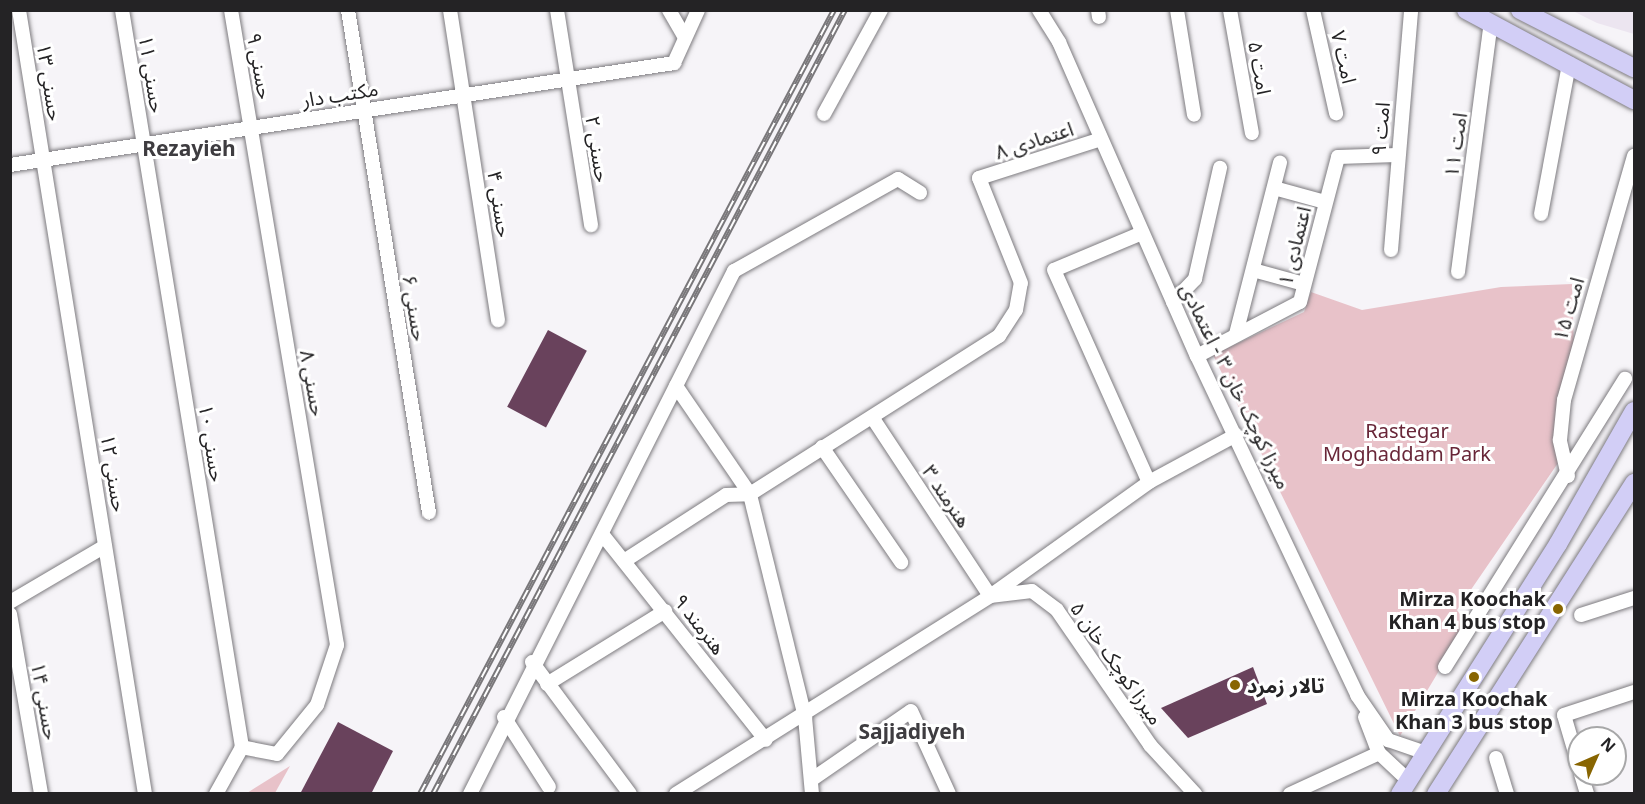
<!DOCTYPE html>
<html>
<head>
<meta charset="utf-8">
<style>
  body { margin:0 }
  #map { position:relative; width:1645px; height:804px; overflow:hidden; background:#f6f4f8; font-family:"Noto Sans","Noto Sans Arabic",sans-serif }
  div>[style] { position:absolute }
  [style*='--x'] { left:calc(var(--x)*1px); top:calc(var(--y)*1px); width:calc(var(--w)*1px); rotate:calc(var(--a)*1deg) }
  .built>* { inset:0; background:#ece5f0 }
  .green>* { inset:0; background:#e8c2c9 }
  .building>* { inset:0; background:#69425c; transform-origin:0 0 }
  .roads { filter:drop-shadow(0 0 2px #7d7b7f) drop-shadow(0 0 2px #7d7b7f) }
  .minor>* { height:14px; margin:-7px; padding:0 7px; transform-origin:7px; border-radius:7px; background:#fff }
  .major>* { height:18px; margin:-9px; padding:0 9px; transform-origin:9px; border-radius:9px; background:#d2cef6 }
  .rail>* { height:6px; margin-top:-3px; transform-origin:0; background:repeating-linear-gradient(90deg,#fff 0 11px,#79777a 0 22px); box-sizing:border-box; border-block:2px solid #79777a }
  .dots>* { width:16px; height:16px; translate:-50% -50%; box-sizing:border-box; border:3px solid #fff; border-radius:50% }
  span { translate:-50% -50%; white-space:nowrap; text-align:center; line-height:1.15; -webkit-text-stroke:6px #fff; paint-order:stroke }
  .street-label { font-size:20px; color:#242325 }
  .park-label { font-size:20px; color:#682638 }
  .poi-label { font-size:20px; color:#242325; font-weight:700 }
  .right { translate:-100% -50%; text-align:right }
  .left { translate:0 -50%; text-align:left }
  .neighbourhood-label { font-size:21px; color:#3e3c40; font-weight:700 }
  .frame { position:absolute; inset:0; border:12px solid #242325; pointer-events:none }
  .north { position:absolute; left:1567px; top:726px; width:60px; height:60px; box-sizing:border-box; background:#fff; border:2px solid #a7a7a8; border-radius:50%; rotate:45deg; font-size:16px; font-weight:700; line-height:24px; text-align:center; color:#242325 }
  .north::after { content:''; display:block; margin:auto; width:21px; height:27px; background:#886501; clip-path:polygon(50% 0,100% 100%,50% 72%,0 100%) }
</style>
</head>
<body>
<div id="map">
  <div class="built">
    <i style="clip-path:polygon(1573px 11px,1634px 11px,1634px 34px,1597px 23px)"></i>
  </div>
  <div class="green">
    <i style="clip-path:polygon(1572px 284px,1574px 347px,1559px 411px,1558px 463px,1457px 610px,1467px 624px,1400px 736px,1213px 355px,1304px 312px,1311px 292px,1362px 310px,1501px 287px)"></i>
    <i style="clip-path:polygon(290px 766px,275px 793px,247px 793px)"></i>
  </div>
  <div class="building">
    <i style="left:548px;top:330px;width:44px;height:87px;rotate:28deg"></i>
    <i style="clip-path:polygon(1253px 667px,1267px 704px,1188px 738px,1161px 708px)"></i>
    <i style="clip-path:polygon(338px 722px,393px 751px,371px 794px,300px 794px)"></i>
  </div>
  <div class="roads">
    <div class="minor">
      <i style="--x:19;--y:10;--w:794;--a:80.87"></i>
      <i style="--x:122;--y:10;--w:747;--a:80.75"></i>
      <i style="--x:231;--y:10;--w:644;--a:80.52"></i>
      <i style="--x:337;--y:645;--w:63;--a:108.4"></i>
      <i style="--x:317;--y:705;--w:63;--a:129.2"></i>
      <i style="--x:277;--y:754;--w:36;--a:-169"></i>
      <i style="--x:348;--y:10;--w:509;--a:80.85"></i>
      <i style="--x:450;--y:10;--w:314;--a:81.2"></i>
      <i style="--x:557;--y:10;--w:218;--a:81"></i>
      <i style="--x:669;--y:10;--w:30;--a:60"></i>
      <i style="--x:1039;--y:10;--w:38;--a:58"></i>
      <i style="--x:1059;--y:42;--w:343;--a:66.3"></i>
      <i style="--x:1197;--y:356;--w:375;--a:64.7"></i>
      <i style="--x:1357;--y:695;--w:55;--a:55.4"></i>
      <i style="--x:1388;--y:740;--w:39;--a:19"></i>
      <i style="--x:1098;--y:10;--w:7;--a:82"></i>
      <i style="--x:1177;--y:10;--w:106;--a:80.8"></i>
      <i style="--x:1230;--y:10;--w:125;--a:79.9"></i>
      <i style="--x:1313;--y:10;--w:106;--a:77.4"></i>
      <i style="--x:824;--y:114;--w:119;--a:-61.3"></i>
      <i style="--x:10;--y:165;--w:672;--a:-8.73"></i>
      <i style="--x:674;--y:63;--w:58;--a:-65.6"></i>
      <i style="--x:1274;--y:188;--w:53;--a:15.4"></i>
      <i style="--x:1541;--y:214;--w:153;--a:-79.4"></i>
      <i style="--x:1142;--y:233;--w:95;--a:157.2"></i>
      <i style="--x:1054;--y:270;--w:232;--a:65.9"></i>
      <i style="--x:1391;--y:250;--w:241;--a:-85.2"></i>
      <i style="--x:1253;--y:270;--w:53;--a:15.4"></i>
      <i style="--x:1458;--y:272;--w:251;--a:-82.5"></i>
      <i style="--x:1173;--y:302;--w:32;--a:-46"></i>
      <i style="--x:1195;--y:279;--w:114;--a:-77.3"></i>
      <i style="--x:1236;--y:334;--w:177;--a:-75.6"></i>
      <i style="--x:1197;--y:356;--w:116;--a:-27.7"></i>
      <i style="--x:1300;--y:302;--w:150;--a:-75.3"></i>
      <i style="--x:1338;--y:157;--w:59;--a:-1.9"></i>
      <i style="--x:676;--y:386;--w:131;--a:55.6"></i>
      <i style="--x:872;--y:417;--w:214;--a:56.6"></i>
      <i style="--x:990;--y:596;--w:42;--a:-6.8"></i>
      <i style="--x:1032;--y:591;--w:31;--a:37"></i>
      <i style="--x:1057;--y:610;--w:164;--a:55.4"></i>
      <i style="--x:1150;--y:745;--w:67;--a:47.4"></i>
      <i style="--x:822;--y:447;--w:140;--a:55.5"></i>
      <i style="--x:1568;--y:476;--w:37;--a:-103"></i>
      <i style="--x:1560;--y:440;--w:40;--a:-84.3"></i>
      <i style="--x:1564;--y:400;--w:254;--a:-74"></i>
      <i style="--x:602;--y:534;--w:263;--a:51.5"></i>
      <i style="--x:624;--y:561;--w:121;--a:-32.9"></i>
      <i style="--x:726;--y:495;--w:24;--a:-2"></i>
      <i style="--x:10;--y:602;--w:110;--a:-30.5"></i>
      <i style="--x:10;--y:614;--w:183;--a:80.2"></i>
      <i style="--x:1581;--y:615;--w:56;--a:-17.8"></i>
      <i style="--x:532;--y:662;--w:164;--a:53.4"></i>
      <i style="--x:1445;--y:667;--w:340;--a:-58"></i>
      <i style="--x:547;--y:684;--w:139;--a:-31.7"></i>
      <i style="--x:504;--y:717;--w:83;--a:57.3"></i>
      <i style="--x:1365;--y:717;--w:39;--a:69"></i>
      <i style="--x:1379;--y:753;--w:40;--a:43"></i>
      <i style="--x:1496;--y:758;--w:38;--a:73"></i>
      <i style="--x:1579;--y:766;--w:53;--a:-106.4"></i>
      <i style="--x:1564;--y:715;--w:74;--a:-18.2"></i>
      <i style="--x:1581;--y:774;--w:21;--a:73"></i>
      <i style="--x:811;--y:780;--w:121;--a:-34.6"></i>
      <i style="--x:911;--y:711;--w:91;--a:65.4"></i>
      <i style="--x:216;--y:794;--w:54;--a:-61"></i>
      <i style="--x:470;--y:794;--w:586;--a:-63.22"></i>
      <i style="--x:734;--y:271;--w:188;--a:-29.3"></i>
      <i style="--x:898;--y:179;--w:26;--a:32"></i>
      <i style="--x:676;--y:794;--w:371;--a:-32.2"></i>
      <i style="--x:990;--y:596;--w:196;--a:-35.6"></i>
      <i style="--x:1149;--y:482;--w:99;--a:-28.4"></i>
      <i style="--x:812;--y:794;--w:77;--a:-95.2"></i>
      <i style="--x:805;--y:717;--w:230;--a:-103.9"></i>
      <i style="--x:750;--y:494;--w:295;--a:-32.4"></i>
      <i style="--x:999;--y:336;--w:31;--a:-57"></i>
      <i style="--x:1016;--y:310;--w:27;--a:-80"></i>
      <i style="--x:1021;--y:283;--w:113;--a:-111.8"></i>
      <i style="--x:979;--y:178;--w:128;--a:-17.7"></i>
      <i style="--x:1290;--y:794;--w:98;--a:-24.7"></i>
    </div>
    <div class="major">
      <i style="--x:1466;--y:10;--w:191;--a:28.2"></i>
      <i style="--x:1520;--y:10;--w:128;--a:27"></i>
      <i style="--x:1400;--y:794;--w:296;--a:-57.7"></i>
      <i style="--x:1558;--y:544;--w:153;--a:-60.3"></i>
      <i style="--x:1436;--y:794;--w:369;--a:-57.5"></i>
    </div>
  </div>
  <div class="rail">
    <i style="--x:420;--y:794;--w:887;--a:-62.16"></i>
    <i style="--x:433;--y:794;--w:886;--a:-62.28"></i>
  </div>
  <div class="dots">
    <i style="left:1558px;top:609px;background:#886501"></i>
    <i style="left:1474px;top:677px;background:#886501"></i>
    <i style="left:1235px;top:685px;background:#886501"></i>
  </div>
  <div class="street-label">
    <span style="left:1344px;top:57px;rotate:77deg">امت ۷</span>
    <span style="left:260px;top:66px;rotate:80deg">حسنی ۹</span>
    <span style="left:1260px;top:68px;rotate:80deg">امت ۵</span>
    <span style="left:152px;top:74px;rotate:81deg">حسنی ۱۱</span>
    <span style="left:50px;top:82px;rotate:81deg">حسنی ۱۳</span>
    <span style="left:340px;top:94px;rotate:-9deg">مکتب دار</span>
    <span style="left:1380px;top:129px;rotate:-85deg">امت ۹</span>
    <span style="left:1034px;top:140px;rotate:-18deg">اعتمادی ۸</span>
    <span style="left:1455px;top:145px;rotate:-82deg">امت ۱۱</span>
    <span style="left:598px;top:149px;rotate:81deg">حسنی ۲</span>
    <span style="left:500px;top:204px;rotate:81deg">حسنی ۴</span>
    <span style="left:1294px;top:246px;rotate:-76deg">اعتمادی ۱</span>
    <span style="left:415px;top:308px;rotate:81deg">حسنی ۶</span>
    <span style="left:1568px;top:309px;rotate:-74deg">امت ۱۵</span>
    <span style="left:313px;top:383px;rotate:80deg">حسنی ۸</span>
    <span style="left:1236px;top:386px;rotate:64deg">میرزا کوچک خان ۳ - اعتمادی</span>
    <span style="left:212px;top:443px;rotate:81deg">حسنی ۱۰</span>
    <span style="left:114px;top:473px;rotate:81deg">حسنی ۱۲</span>
    <span style="left:947px;top:496px;rotate:56deg">هنرمند ۳</span>
    <span style="left:700px;top:624px;rotate:52deg">هنرمند ۹</span>
    <span style="left:1117px;top:663px;rotate:55deg">میرزا کوچک خان ۵</span>
    <span style="left:45px;top:701px;rotate:80deg">حسنی ۱۴</span>
  </div>
  <div class="park-label">
    <span style="left:1407px;top:442px">Rastegar<br>Moghaddam Park</span>
  </div>
  <div class="poi-label">
    <span class="right" style="left:1546px;top:610px">Mirza Koochak<br>Khan 4 bus stop</span>
    <span class="left" style="left:1247px;top:685px">تالار زمرد</span>
    <span style="left:1474px;top:710px">Mirza Koochak<br>Khan 3 bus stop</span>
  </div>
  <div class="neighbourhood-label">
    <span style="left:189px;top:148px">Rezayieh</span>
    <span style="left:912px;top:731px">Sajjadiyeh</span>
  </div>
  <div class="frame"></div>
  <div class="north">N</div>
</div>
</body>
</html>
